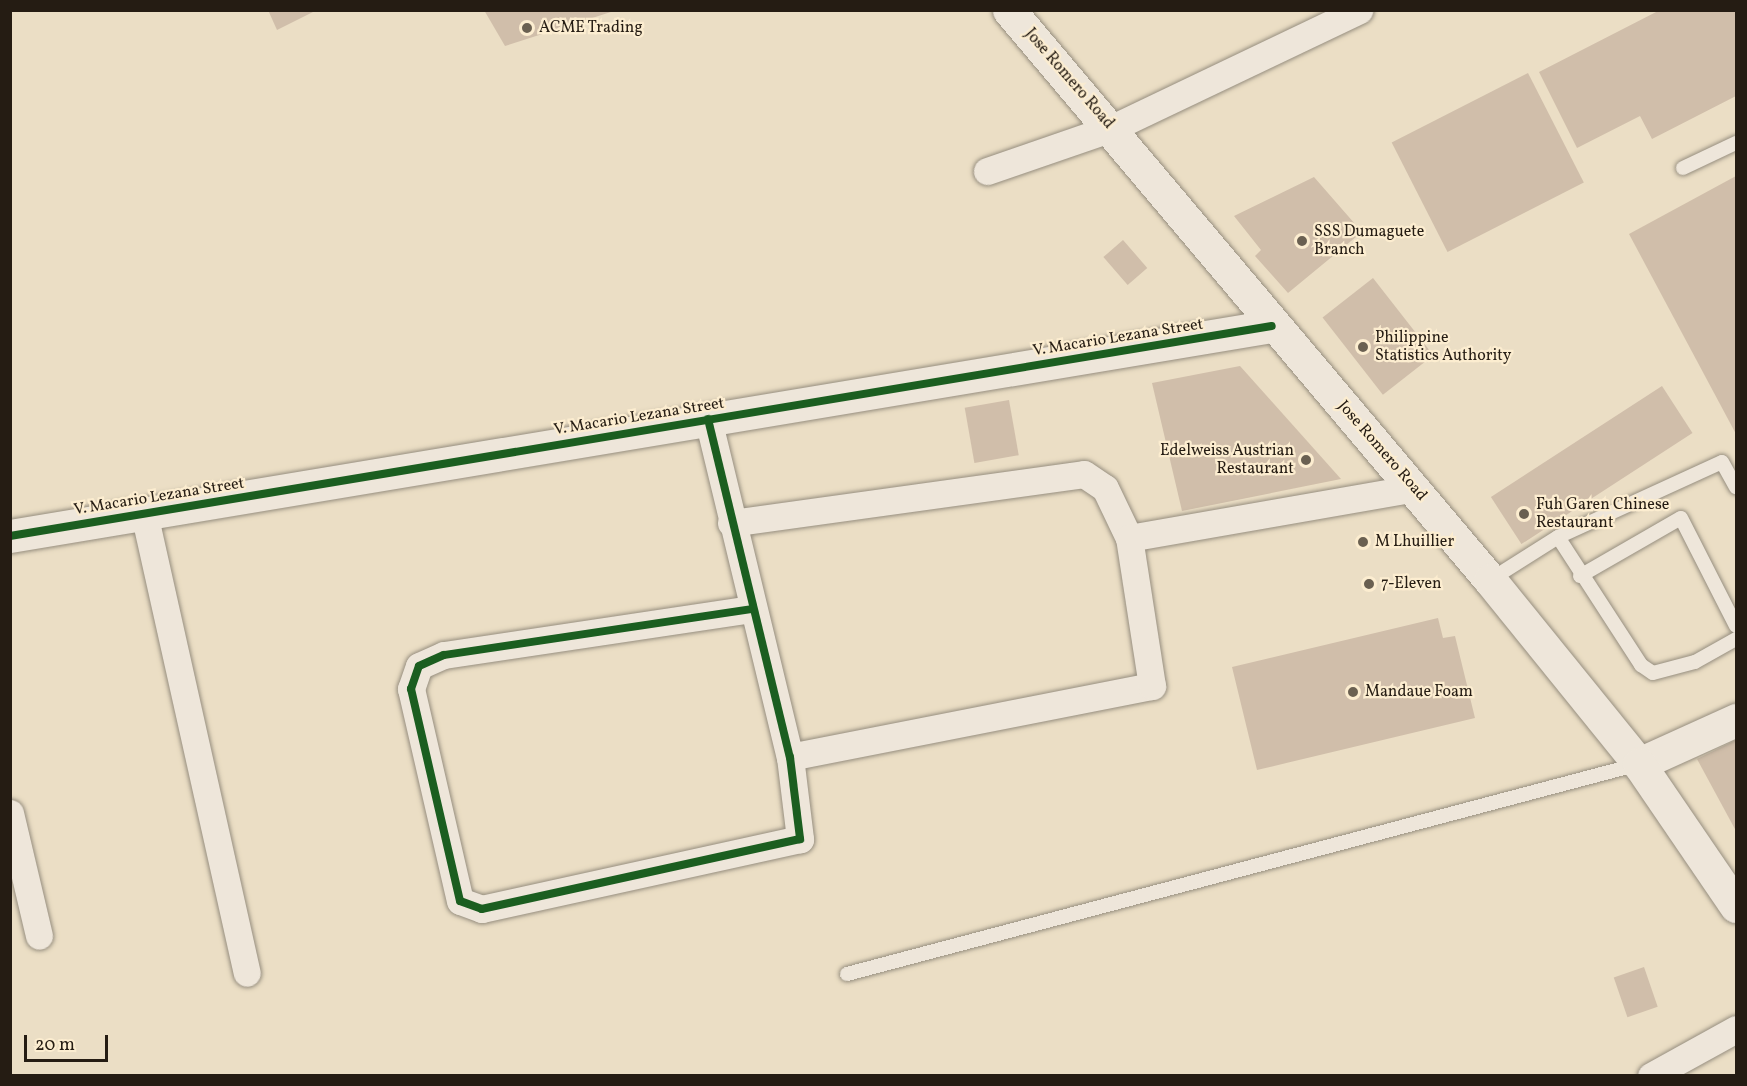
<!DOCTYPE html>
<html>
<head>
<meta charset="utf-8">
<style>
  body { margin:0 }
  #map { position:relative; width:1747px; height:1086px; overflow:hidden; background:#ebdec5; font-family:Vollkorn,serif }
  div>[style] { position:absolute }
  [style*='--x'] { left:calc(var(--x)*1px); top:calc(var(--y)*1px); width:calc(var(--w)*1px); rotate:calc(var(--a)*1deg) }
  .building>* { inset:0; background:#d0beaa; transform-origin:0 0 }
  .roads { filter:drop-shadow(0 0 2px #968e7f) drop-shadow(0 0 2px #968e7f) }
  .service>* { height:14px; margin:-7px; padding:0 7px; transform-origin:7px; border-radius:7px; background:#eee6da }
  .minor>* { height:27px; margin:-13.5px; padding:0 13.5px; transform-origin:13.5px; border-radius:13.5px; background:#eee6da }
  .tertiary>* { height:33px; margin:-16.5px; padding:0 16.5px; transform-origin:16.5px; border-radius:16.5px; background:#eee6da }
  .secondary>* { height:33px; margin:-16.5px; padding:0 16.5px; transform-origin:16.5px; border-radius:16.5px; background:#eee6da }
  .cycleway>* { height:8px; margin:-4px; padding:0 4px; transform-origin:4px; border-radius:4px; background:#1b5e20 }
  .dots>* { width:16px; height:16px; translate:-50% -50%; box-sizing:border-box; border:3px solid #fcedd0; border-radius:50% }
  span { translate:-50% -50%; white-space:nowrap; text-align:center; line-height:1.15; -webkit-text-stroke:4.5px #fcedd0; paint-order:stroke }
  .poi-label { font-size:16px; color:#251c13 }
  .left { translate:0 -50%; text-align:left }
  .right { translate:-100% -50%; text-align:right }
  .street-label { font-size:16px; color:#251c13 }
  .frame { position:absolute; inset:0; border:12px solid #251c13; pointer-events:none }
  .scale { position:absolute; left:24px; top:1035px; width:84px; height:27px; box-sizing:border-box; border:3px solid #251c13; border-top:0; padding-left:8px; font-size:18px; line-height:21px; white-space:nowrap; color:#251c13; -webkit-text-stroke:4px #fcedd0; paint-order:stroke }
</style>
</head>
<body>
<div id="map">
  <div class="building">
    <i style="clip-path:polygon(268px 10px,317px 10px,277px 30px)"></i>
    <i style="clip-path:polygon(484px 10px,614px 10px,614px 11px,505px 46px)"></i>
    <i style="clip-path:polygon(1660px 10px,1736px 10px,1736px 96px,1652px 139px,1640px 116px,1577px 148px,1539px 72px)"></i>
    <i style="left:1528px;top:73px;width:123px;height:153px;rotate:63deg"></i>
    <i style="clip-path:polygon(1736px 176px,1736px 434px,1629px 234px)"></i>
    <i style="clip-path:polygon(1314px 177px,1362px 232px,1288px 293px,1255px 256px,1261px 250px,1234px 216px)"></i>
    <i style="left:1123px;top:240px;width:37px;height:26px;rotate:49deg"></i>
    <i style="left:1373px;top:278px;width:98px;height:64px;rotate:52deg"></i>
    <i style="clip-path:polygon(1240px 366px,1341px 479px,1182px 511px,1152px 383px)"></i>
    <i style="left:1662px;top:386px;width:56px;height:204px;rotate:57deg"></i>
    <i style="left:1009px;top:400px;width:56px;height:45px;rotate:80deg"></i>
    <i style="clip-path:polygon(1438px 618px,1443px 638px,1455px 636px,1475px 718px,1257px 770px,1232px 667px)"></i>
    <i style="clip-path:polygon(1736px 740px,1736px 831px,1697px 759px)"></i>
    <i style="left:1644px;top:967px;width:42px;height:32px;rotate:71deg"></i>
  </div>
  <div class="roads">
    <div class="service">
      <i style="--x:1683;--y:168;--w:59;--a:-25.3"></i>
      <i style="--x:1558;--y:537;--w:153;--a:57"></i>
      <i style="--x:1641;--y:665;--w:14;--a:34"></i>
      <i style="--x:1653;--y:673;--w:43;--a:-14.7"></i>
      <i style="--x:1695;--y:662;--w:47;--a:-29.3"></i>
      <i style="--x:1580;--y:576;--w:116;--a:-29.9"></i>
      <i style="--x:1681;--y:518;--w:121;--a:63"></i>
      <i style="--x:1490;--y:580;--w:80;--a:-32.3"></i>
      <i style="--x:1558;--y:537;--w:180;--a:-24.6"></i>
      <i style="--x:1722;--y:462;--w:29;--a:61"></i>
      <i style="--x:847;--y:974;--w:819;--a:-14.85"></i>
    </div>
    <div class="minor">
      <i style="--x:987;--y:171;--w:132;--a:-19"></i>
      <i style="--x:1112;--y:128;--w:274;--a:-25.5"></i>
      <i style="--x:708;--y:419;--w:348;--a:76.4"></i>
      <i style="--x:790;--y:757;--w:83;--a:83"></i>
      <i style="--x:800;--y:839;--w:326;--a:167.6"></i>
      <i style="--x:482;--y:909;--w:23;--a:-160"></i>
      <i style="--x:460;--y:901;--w:218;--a:-103"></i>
      <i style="--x:411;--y:689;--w:24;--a:-71"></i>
      <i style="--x:419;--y:666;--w:27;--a:-24"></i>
      <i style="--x:444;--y:655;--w:310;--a:-8.5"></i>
      <i style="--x:144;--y:513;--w:471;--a:77.4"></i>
      <i style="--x:731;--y:523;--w:356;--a:-7.9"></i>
      <i style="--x:1084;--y:474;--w:25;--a:34"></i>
      <i style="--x:1105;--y:488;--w:55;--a:64.4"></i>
      <i style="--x:790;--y:757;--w:369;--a:-11.1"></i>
      <i style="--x:1152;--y:686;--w:150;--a:-98.8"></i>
      <i style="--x:1129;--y:538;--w:290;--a:-9.9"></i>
      <i style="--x:10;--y:813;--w:126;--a:76.7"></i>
      <i style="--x:1651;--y:1076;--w:97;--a:-28.9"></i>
    </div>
    <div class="tertiary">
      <i style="--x:10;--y:536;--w:1279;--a:-9.45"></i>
      <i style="--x:1639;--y:764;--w:107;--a:-24.4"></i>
    </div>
    <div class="secondary">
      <i style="--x:1009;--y:10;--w:746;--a:49.84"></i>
      <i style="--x:1490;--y:580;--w:237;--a:51"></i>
      <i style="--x:1639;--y:764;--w:172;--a:55.7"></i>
    </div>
  </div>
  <div class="cycleway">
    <i style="--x:708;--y:419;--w:348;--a:76.4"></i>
    <i style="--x:790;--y:757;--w:83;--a:83"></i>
    <i style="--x:800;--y:839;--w:326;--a:167.6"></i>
    <i style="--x:482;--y:909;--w:23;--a:-160"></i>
    <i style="--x:460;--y:901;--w:218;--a:-103"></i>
    <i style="--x:411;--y:689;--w:24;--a:-71"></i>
    <i style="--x:419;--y:666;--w:27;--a:-24"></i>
    <i style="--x:444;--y:655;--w:310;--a:-8.5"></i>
    <i style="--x:10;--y:536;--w:1279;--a:-9.45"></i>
  </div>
  <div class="dots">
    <i style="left:527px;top:28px;background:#6a6051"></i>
    <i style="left:1302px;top:241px;background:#6a6051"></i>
    <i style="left:1363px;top:347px;background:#6a6051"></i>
    <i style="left:1306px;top:460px;background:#6a6051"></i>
    <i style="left:1524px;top:514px;background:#6a6051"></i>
    <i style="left:1363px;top:542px;background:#6a6051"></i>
    <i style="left:1369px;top:584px;background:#6a6051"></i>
    <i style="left:1353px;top:692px;background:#6a6051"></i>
  </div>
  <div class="poi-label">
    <span class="left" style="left:539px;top:28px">ACME Trading</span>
    <span class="left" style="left:1314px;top:241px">SSS Dumaguete<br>Branch</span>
    <span class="left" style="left:1375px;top:347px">Philippine<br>Statistics Authority</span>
    <span class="right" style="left:1294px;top:460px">Edelweiss Austrian<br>Restaurant</span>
    <span class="left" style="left:1536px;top:514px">Fuh Garen Chinese<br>Restaurant</span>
    <span class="left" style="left:1375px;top:542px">M Lhuillier</span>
    <span class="left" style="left:1381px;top:584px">7-Eleven</span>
    <span class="left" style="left:1365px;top:692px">Mandaue Foam</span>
  </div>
  <div class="street-label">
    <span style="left:1069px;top:79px;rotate:49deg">Jose Romero Road</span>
    <span style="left:1118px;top:338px;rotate:-9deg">V. Macario Lezana Street</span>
    <span style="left:639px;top:417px;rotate:-9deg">V. Macario Lezana Street</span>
    <span style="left:1382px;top:451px;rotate:49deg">Jose Romero Road</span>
    <span style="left:159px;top:497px;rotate:-9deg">V. Macario Lezana Street</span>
  </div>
  <div class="frame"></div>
  <div class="scale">20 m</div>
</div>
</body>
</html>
